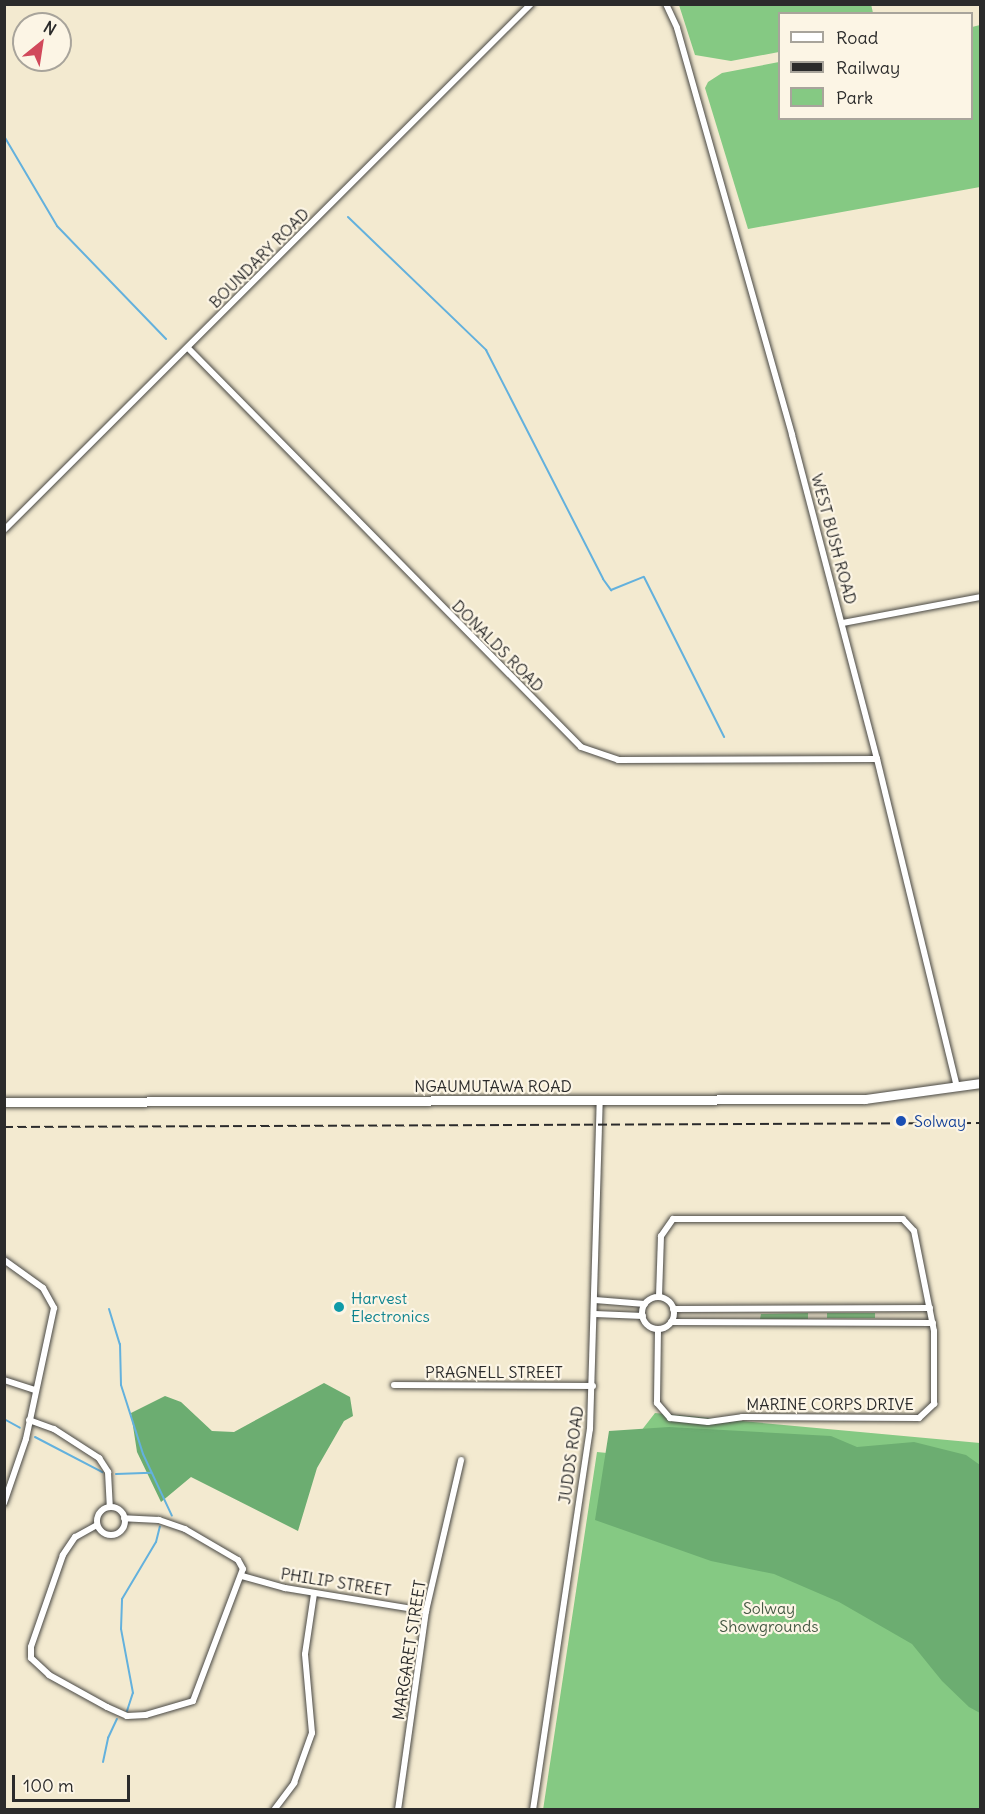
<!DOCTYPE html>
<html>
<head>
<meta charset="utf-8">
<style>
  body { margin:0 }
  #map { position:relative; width:985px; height:1814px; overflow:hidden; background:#f3ead0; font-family:Delius,sans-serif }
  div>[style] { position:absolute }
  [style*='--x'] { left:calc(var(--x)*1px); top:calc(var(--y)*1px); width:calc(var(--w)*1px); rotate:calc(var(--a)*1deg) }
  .green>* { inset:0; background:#85c983; transform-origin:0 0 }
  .forest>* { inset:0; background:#6cad71 }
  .stream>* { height:2px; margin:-1px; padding:0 1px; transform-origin:1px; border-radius:1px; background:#63b1dd }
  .roads { filter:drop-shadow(0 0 2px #494844) drop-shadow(0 0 2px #494844) }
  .minor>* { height:6px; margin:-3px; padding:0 3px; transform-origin:3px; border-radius:3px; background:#fff }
  .minor>.ring { margin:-3px; padding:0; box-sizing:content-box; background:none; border:6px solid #fff; border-radius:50% }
  .secondary>* { height:9px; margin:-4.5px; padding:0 4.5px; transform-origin:4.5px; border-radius:4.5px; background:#fff }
  .rail>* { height:2px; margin-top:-1px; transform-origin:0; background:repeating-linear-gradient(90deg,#2b2b2b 0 9px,transparent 0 13.5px) }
  .dots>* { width:16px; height:16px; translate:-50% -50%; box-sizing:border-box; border:3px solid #fcf5e5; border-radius:50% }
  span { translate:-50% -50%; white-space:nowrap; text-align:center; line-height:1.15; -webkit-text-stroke:4.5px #fcf5e5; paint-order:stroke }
  .street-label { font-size:16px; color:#2b2b2b }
  .transit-label { font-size:16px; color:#164399 }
  .left { translate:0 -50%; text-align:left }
  .culture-label { font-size:16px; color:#0d838f }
  .park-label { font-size:16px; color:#465a45 }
  .frame { position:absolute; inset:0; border:6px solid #2b2b2b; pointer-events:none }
  .legend { position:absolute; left:778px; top:12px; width:195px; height:108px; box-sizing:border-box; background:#fcf5e5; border:2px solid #a8a49b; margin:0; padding:8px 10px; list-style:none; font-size:18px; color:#2b2b2b }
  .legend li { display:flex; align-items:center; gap:12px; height:30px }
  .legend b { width:30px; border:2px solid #a8a49b }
  .north { position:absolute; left:12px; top:12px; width:60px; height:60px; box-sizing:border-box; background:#fcf5e5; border:2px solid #a8a49b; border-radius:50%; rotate:30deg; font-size:16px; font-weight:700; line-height:24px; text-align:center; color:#2b2b2b }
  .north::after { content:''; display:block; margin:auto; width:21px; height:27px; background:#d1495b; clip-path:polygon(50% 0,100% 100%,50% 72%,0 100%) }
  .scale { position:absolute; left:12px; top:1775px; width:118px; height:27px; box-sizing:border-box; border:3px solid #2b2b2b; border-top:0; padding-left:8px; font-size:18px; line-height:21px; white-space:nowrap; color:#2b2b2b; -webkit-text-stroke:4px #fcf5e5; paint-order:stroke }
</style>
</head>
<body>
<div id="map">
  <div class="green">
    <i style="clip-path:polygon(871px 4px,873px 13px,780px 14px,779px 52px,731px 61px,695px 55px,679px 5px)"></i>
    <i style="clip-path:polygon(980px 25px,980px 187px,748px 229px,705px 88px,708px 82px,722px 73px,779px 62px,780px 118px,972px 118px,972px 27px)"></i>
    <i style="clip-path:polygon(808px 1313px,808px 1319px,760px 1319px,761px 1314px)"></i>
    <i style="left:827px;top:1313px;width:48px;height:5px"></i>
    <i style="clip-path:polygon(655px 1413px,980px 1443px,980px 1809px,543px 1810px,597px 1452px,638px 1456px,641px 1431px)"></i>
  </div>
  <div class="forest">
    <i style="clip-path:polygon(324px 1383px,350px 1397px,353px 1416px,344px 1421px,317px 1468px,298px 1531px,191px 1477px,161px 1502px,137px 1452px,131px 1413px,165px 1396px,181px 1402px,212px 1431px,234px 1432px)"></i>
    <i style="clip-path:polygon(669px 1427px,831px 1436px,857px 1447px,914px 1442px,966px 1455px,980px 1465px,980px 1713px,969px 1707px,942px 1681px,912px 1644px,839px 1602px,774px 1574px,711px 1561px,595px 1520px,609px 1431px)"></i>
  </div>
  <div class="stream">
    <i style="--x:4;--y:136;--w:104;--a:59.5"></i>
    <i style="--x:57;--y:226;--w:157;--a:46"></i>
    <i style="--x:348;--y:217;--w:192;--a:43.9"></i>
    <i style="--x:486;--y:350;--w:257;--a:62.9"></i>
    <i style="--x:603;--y:579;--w:14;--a:54"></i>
    <i style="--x:611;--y:590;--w:35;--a:-22"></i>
    <i style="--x:644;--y:577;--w:179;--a:63.4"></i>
    <i style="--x:109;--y:1309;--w:37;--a:73"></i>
    <i style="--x:120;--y:1344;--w:41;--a:88.6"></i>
    <i style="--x:121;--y:1385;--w:72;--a:72.3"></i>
    <i style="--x:143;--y:1454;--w:68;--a:64.9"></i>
    <i style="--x:4;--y:1419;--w:18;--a:29"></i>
    <i style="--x:35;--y:1437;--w:76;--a:27.6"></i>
    <i style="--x:116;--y:1474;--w:35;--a:-2"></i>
    <i style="--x:127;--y:1711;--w:19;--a:-72"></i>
    <i style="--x:133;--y:1693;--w:65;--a:-100.6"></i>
    <i style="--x:121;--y:1629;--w:30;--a:-88"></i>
    <i style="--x:122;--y:1599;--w:66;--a:-59.2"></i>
    <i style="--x:156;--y:1542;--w:16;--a:-76"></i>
    <i style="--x:103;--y:1762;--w:25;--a:-78"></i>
    <i style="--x:108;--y:1738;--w:21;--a:-65"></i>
  </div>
  <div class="roads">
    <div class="minor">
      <i style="--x:666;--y:4;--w:26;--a:65"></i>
      <i style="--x:677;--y:28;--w:423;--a:74.2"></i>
      <i style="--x:792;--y:435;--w:335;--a:75.3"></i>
      <i style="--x:877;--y:759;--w:338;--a:76.3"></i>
      <i style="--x:188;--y:348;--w:560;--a:45.43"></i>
      <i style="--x:581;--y:747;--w:39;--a:19"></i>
      <i style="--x:618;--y:760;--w:259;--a:-0.2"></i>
      <i style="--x:4;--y:530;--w:745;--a:-44.95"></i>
      <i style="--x:843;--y:623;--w:139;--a:-10.7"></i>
      <i style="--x:4;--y:1260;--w:48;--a:35.7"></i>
      <i style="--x:43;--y:1288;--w:23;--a:61"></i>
      <i style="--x:54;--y:1308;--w:134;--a:102.1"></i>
      <i style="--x:26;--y:1439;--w:68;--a:109"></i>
      <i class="ring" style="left:642px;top:1297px;width:26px;height:26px"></i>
      <i style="--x:595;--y:1300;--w:50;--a:4.6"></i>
      <i style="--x:673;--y:1309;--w:257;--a:-0.2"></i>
      <i style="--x:595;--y:1314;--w:48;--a:2.4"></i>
      <i style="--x:671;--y:1322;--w:262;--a:0.2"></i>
      <i style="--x:658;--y:1329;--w:74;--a:90.8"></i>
      <i style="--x:657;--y:1403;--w:20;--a:49"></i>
      <i style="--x:670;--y:1418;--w:38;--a:6"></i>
      <i style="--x:708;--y:1422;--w:34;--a:-8"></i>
      <i style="--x:742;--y:1417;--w:177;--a:0.3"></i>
      <i style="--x:919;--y:1418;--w:21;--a:-43"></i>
      <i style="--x:934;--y:1404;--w:73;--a:-90"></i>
      <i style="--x:934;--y:1331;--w:102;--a:-101.3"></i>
      <i style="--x:914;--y:1231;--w:16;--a:-133"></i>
      <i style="--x:903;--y:1219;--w:230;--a:180"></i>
      <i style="--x:673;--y:1219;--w:21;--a:125"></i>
      <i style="--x:661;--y:1236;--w:61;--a:91.9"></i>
      <i style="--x:4;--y:1380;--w:32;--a:18"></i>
      <i style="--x:394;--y:1385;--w:199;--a:0.3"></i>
      <i style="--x:29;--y:1420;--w:27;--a:20"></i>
      <i style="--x:54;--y:1429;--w:54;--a:32.8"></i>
      <i style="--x:99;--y:1458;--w:17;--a:57"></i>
      <i style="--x:108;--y:1472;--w:35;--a:87"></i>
      <i class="ring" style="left:97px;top:1507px;width:22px;height:22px"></i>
      <i style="--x:97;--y:1525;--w:25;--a:151"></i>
      <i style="--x:75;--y:1537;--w:22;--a:124"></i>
      <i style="--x:63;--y:1555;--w:97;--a:109.2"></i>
      <i style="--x:31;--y:1647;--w:11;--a:90"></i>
      <i style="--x:31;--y:1658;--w:25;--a:43"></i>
      <i style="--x:49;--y:1675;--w:66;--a:28.9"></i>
      <i style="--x:107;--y:1707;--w:22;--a:24"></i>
      <i style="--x:127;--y:1716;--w:19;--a:-3"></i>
      <i style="--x:146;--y:1715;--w:49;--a:-16.6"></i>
      <i style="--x:193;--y:1701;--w:141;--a:-69.3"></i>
      <i style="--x:243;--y:1569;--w:10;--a:-119"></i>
      <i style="--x:238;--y:1560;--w:61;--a:-149.7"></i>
      <i style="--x:185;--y:1529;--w:28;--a:-161"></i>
      <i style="--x:159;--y:1520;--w:35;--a:-177"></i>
      <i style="--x:242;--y:1576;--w:45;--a:15.6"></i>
      <i style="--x:285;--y:1588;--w:143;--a:9.3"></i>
      <i style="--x:274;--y:1810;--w:34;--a:-53"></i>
      <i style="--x:294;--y:1783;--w:53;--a:-70.2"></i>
      <i style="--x:312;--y:1733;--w:79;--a:-95.1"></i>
      <i style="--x:305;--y:1654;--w:61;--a:-81.5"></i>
      <i style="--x:398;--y:1810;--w:201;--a:-82"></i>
      <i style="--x:426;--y:1611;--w:155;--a:-76.9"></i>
      <i style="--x:533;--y:1810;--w:385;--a:-81.5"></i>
      <i style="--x:590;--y:1429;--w:328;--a:-88.3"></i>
    </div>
    <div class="secondary">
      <i style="--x:4;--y:1102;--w:861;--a:-0.2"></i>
      <i style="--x:865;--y:1099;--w:116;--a:-7.9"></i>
    </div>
  </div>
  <div class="rail">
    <i style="--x:4;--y:1127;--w:976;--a:-0.23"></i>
  </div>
  <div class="dots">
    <i style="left:901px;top:1121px;background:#1a4fb4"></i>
    <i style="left:339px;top:1307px;background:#0f9aa8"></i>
  </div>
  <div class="street-label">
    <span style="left:259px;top:258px;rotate:-45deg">BOUNDARY ROAD</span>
    <span style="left:834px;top:539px;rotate:75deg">WEST BUSH ROAD</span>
    <span style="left:498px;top:646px;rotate:45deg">DONALDS ROAD</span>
    <span style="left:493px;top:1086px">NGAUMUTAWA ROAD</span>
    <span style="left:494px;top:1372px">PRAGNELL STREET</span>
    <span style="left:830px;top:1404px">MARINE CORPS DRIVE</span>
    <span style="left:571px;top:1455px;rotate:-82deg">JUDDS ROAD</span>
    <span style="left:336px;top:1582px;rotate:9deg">PHILIP STREET</span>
    <span style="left:409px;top:1650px;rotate:-81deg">MARGARET STREET</span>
  </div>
  <div class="transit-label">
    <span class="left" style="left:914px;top:1121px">Solway</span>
  </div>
  <div class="culture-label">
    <span class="left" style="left:351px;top:1307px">Harvest<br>Electronics</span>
  </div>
  <div class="park-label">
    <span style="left:769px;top:1617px">Solway<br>Showgrounds</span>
  </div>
  <div class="frame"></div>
  <ul class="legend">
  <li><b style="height:8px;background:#fff"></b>Road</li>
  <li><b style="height:8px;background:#2b2b2b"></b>Railway</li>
  <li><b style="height:16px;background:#85c983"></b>Park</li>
  </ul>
  <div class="north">N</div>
  <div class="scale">100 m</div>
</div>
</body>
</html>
